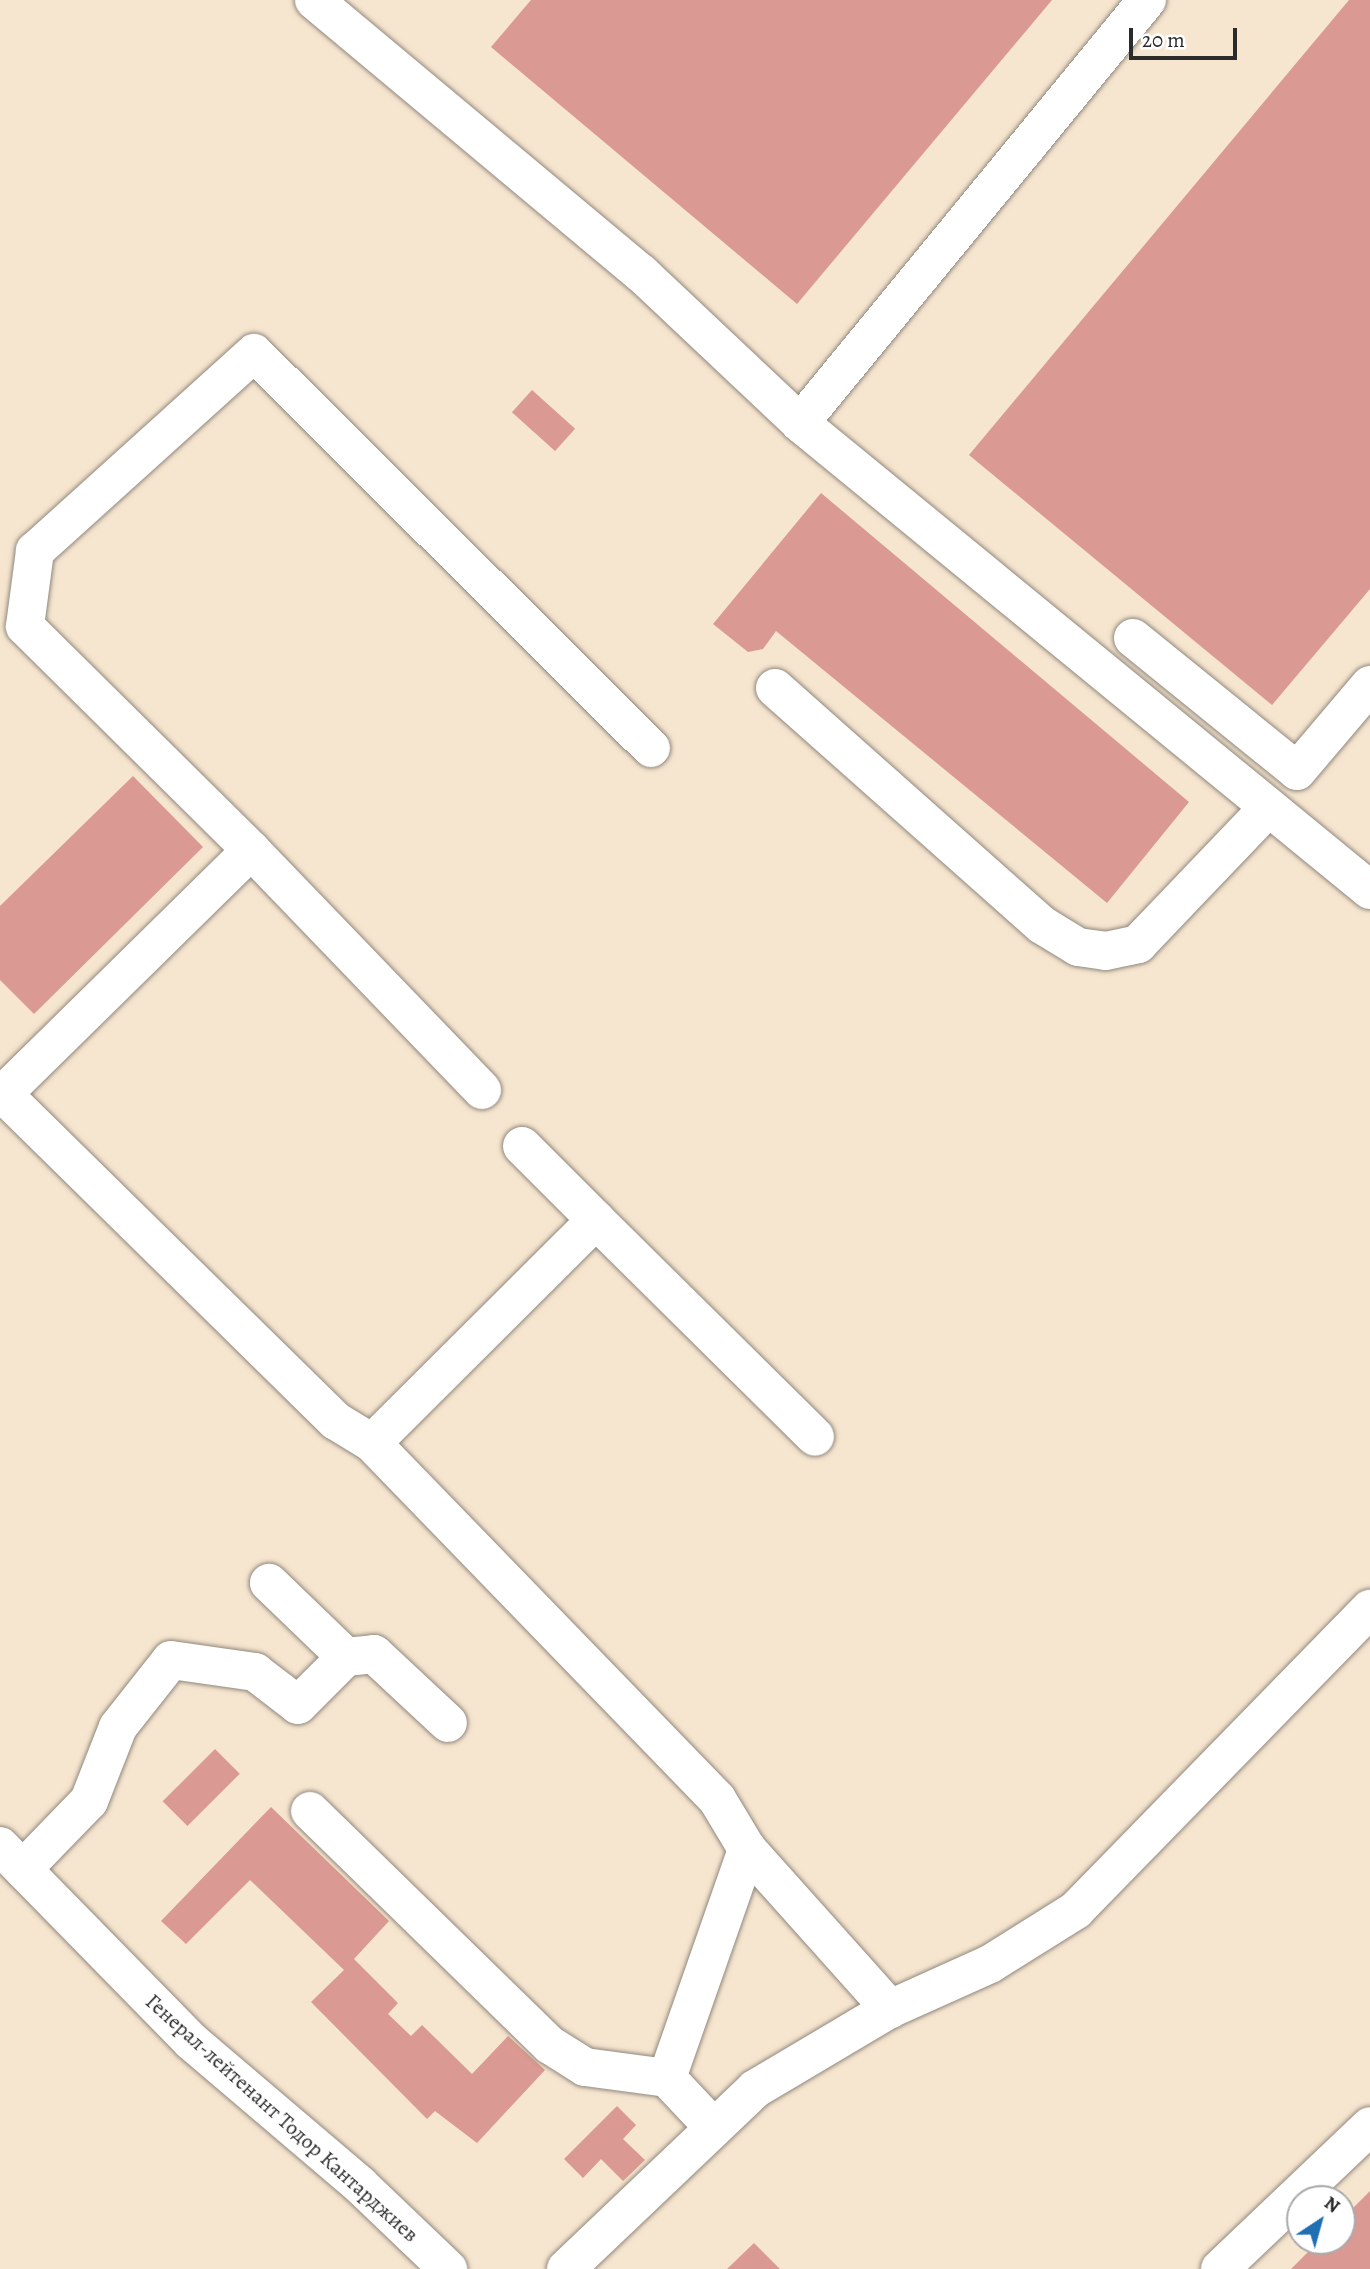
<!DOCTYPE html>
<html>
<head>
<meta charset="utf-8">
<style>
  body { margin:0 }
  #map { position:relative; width:1370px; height:2269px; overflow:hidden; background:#f6e5cf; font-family:Alegreya,serif }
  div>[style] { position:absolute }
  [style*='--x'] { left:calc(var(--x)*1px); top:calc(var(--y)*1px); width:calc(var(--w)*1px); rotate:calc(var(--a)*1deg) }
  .building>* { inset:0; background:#da9992; transform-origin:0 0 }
  .roads { filter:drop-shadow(0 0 2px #90887d) drop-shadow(0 0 2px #90887d) }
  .minor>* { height:38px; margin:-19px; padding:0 19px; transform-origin:19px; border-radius:19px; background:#fff }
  span { translate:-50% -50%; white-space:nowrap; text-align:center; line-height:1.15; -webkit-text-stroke:6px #fff; paint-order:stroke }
  .street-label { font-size:21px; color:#2b2b2b }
  .north { position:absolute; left:1286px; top:2185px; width:70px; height:70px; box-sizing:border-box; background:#fff; border:2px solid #aaa; border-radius:50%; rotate:36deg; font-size:19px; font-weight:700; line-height:28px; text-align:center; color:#2b2b2b }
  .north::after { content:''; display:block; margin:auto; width:24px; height:32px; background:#1f6fb2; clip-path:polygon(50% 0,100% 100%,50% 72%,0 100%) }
  .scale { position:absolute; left:1129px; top:28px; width:108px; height:32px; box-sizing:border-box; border:4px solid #2b2b2b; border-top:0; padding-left:9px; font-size:21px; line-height:24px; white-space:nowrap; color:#2b2b2b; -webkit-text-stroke:5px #fff; paint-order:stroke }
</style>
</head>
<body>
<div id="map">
  <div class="building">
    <i style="clip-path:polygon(531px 0,1052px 0,797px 304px,491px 47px)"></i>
    <i style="clip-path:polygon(1349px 0,1370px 0,1370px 589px,1272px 705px,969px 455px)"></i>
    <i style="left:532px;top:390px;width:58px;height:30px;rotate:42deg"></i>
    <i style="clip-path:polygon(821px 493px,1189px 802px,1107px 903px,776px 631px,763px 649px,748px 652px,713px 624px)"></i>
    <i style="clip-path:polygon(133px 776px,203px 847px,34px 1014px,0 980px,0 906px)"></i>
    <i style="left:215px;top:1749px;width:35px;height:74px;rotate:45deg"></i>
    <i style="clip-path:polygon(271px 1807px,389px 1921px,354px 1959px,398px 2003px,388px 2014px,411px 2036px,422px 2025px,472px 2074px,508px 2036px,545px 2070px,477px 2143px,435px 2111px,427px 2119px,311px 2002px,344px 1970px,250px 1880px,186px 1944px,161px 1921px)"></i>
    <i style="clip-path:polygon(617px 2106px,636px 2125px,623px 2139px,645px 2160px,623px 2181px,601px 2159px,583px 2178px,564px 2159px)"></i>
    <i style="clip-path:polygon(1370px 2191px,1370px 2269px,1291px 2269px,1319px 2241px,1342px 2241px,1342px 2219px)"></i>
    <i style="clip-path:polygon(754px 2243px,780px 2269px,727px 2269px)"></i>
  </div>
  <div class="roads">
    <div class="minor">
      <i style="--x:314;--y:0;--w:426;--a:39.9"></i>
      <i style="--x:641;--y:273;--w:219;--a:43.3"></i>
      <i style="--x:800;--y:423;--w:737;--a:39.33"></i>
      <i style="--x:800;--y:423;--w:547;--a:-50.64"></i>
      <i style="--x:1133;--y:638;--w:211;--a:39"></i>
      <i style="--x:1297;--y:771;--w:113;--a:-49.7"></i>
      <i style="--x:775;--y:688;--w:357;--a:41.6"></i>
      <i style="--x:1042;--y:925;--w:42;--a:31.4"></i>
      <i style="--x:1078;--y:947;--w:28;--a:8"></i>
      <i style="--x:1106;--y:951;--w:33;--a:-12"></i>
      <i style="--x:1138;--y:944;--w:188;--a:-46.3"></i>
      <i style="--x:482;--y:1090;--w:333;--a:-133.9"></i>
      <i style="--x:251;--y:850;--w:318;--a:-135.3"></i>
      <i style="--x:25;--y:626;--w:76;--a:-82.4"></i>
      <i style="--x:35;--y:551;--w:295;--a:-42.1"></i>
      <i style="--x:254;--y:353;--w:560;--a:44.86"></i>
      <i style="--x:0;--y:1091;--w:471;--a:44.5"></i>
      <i style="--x:336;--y:1421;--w:42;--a:31.4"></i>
      <i style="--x:3;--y:1094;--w:348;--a:-44.5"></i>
      <i style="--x:522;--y:1146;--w:105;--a:45"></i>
      <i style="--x:596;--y:1220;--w:316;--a:135.1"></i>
      <i style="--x:372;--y:1443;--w:496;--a:45.9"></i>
      <i style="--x:717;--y:1799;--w:58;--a:59"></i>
      <i style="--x:747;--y:1849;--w:215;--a:48.2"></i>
      <i style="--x:596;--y:1220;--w:308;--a:44.7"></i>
      <i style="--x:346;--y:1657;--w:28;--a:-6"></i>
      <i style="--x:374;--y:1654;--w:101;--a:43"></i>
      <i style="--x:310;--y:1811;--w:335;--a:44.3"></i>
      <i style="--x:550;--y:2045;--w:41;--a:32.2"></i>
      <i style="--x:585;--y:2067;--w:83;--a:7.6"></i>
      <i style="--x:667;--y:2078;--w:243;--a:-70.7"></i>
      <i style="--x:0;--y:1846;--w:273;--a:45.6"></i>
      <i style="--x:191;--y:2041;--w:222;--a:40.4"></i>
      <i style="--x:360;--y:2185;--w:122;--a:43.7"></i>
      <i style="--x:23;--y:1869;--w:95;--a:-45.9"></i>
      <i style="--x:89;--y:1801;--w:79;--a:-68.6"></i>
      <i style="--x:118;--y:1727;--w:85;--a:-51.7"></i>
      <i style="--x:171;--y:1660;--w:85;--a:8.1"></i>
      <i style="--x:255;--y:1672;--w:54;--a:37.5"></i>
      <i style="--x:298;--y:1705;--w:68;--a:-45"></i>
      <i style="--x:346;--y:1657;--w:107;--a:-136.1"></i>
      <i style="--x:667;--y:2078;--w:67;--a:46.8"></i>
      <i style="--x:566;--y:2269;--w:261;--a:-43.6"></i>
      <i style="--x:755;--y:2089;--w:157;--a:-30.7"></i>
      <i style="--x:890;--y:2009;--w:110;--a:-24.2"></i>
      <i style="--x:990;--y:1964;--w:102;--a:-32.1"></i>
      <i style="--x:1076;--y:1910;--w:421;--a:-45.7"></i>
      <i style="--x:1220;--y:2269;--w:207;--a:-43.6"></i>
    </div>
  </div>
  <div class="street-label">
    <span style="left:282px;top:2118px;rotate:42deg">Генерал-лейтенант Тодор Кантарджиев</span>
  </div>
  <div class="north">N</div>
  <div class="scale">20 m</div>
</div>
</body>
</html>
